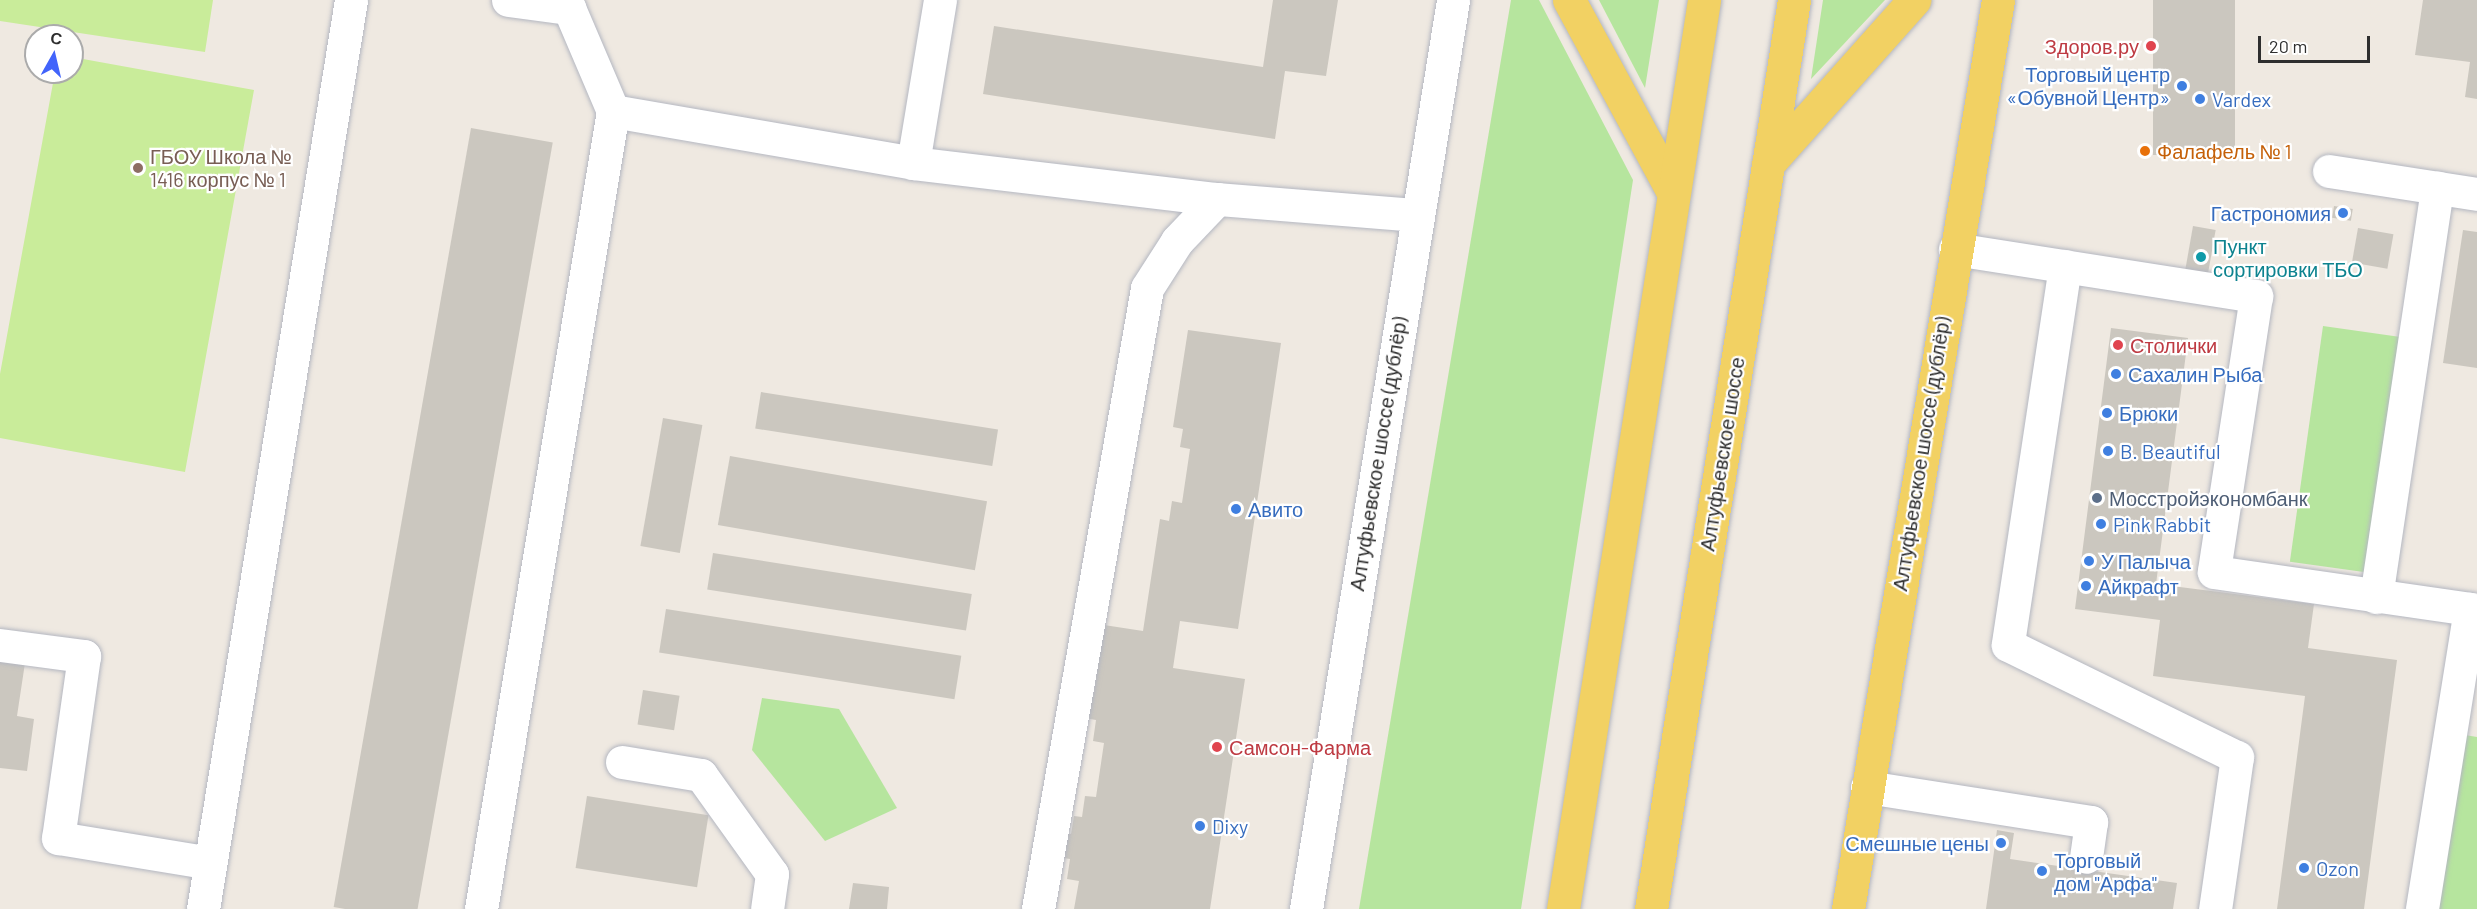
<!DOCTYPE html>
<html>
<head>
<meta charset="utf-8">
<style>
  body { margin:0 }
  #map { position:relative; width:2477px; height:909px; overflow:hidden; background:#efe9e1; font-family:Barlow,sans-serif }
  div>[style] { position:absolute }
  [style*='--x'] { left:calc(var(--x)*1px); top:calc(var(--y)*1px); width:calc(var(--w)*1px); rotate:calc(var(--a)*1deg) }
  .green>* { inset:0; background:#b6e59e; transform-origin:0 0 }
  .pitch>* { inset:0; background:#c9ec9a }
  .building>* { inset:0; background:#cbc7bf; transform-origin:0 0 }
  .roads { filter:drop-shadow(0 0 2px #b4b7c1) drop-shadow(0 0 2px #b4b7c1) }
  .minor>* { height:33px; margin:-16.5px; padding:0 16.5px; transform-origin:16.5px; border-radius:16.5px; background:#fff }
  .major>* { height:33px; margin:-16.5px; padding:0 16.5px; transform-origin:16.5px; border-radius:16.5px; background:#f2d163 }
  .dots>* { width:16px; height:16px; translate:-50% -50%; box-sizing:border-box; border:3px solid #fff; border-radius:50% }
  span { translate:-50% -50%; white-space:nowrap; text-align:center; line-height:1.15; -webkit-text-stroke:4.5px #fff; paint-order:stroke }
  .health-label { font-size:20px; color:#be3a42 }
  .right { translate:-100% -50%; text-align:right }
  .left { translate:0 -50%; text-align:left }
  .shop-label { font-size:20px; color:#366cbe }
  .food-label { font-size:20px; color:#c56008 }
  .education-label { font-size:20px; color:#785e54 }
  .culture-label { font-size:20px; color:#0d838f }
  .street-label { font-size:20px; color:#2e2e2e }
  .service-label { font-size:20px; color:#4e5e75 }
  .north { position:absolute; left:24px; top:24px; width:60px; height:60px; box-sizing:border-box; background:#fff; border:2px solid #ababab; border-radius:50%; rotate:8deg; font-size:16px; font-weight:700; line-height:24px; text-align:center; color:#2e2e2e }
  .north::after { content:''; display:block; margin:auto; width:21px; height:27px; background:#4264fb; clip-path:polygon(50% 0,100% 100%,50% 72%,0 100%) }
  .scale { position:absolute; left:2258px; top:36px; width:112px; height:27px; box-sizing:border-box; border:3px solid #2e2e2e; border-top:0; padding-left:8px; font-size:18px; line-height:21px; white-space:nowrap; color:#2e2e2e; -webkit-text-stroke:4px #fff; paint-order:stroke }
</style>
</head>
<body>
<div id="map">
  <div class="green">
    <i style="clip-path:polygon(1511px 0,1539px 0,1633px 180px,1521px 909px,1359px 909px)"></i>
    <i style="clip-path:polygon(1599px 0,1659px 0,1645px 88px)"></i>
    <i style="clip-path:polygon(1823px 0,1885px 0,1811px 79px)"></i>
    <i style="left:2323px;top:326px;width:80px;height:238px;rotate:8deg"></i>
    <i style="clip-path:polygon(762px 698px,839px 709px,897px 808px,825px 841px,752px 750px)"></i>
    <i style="clip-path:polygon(2465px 735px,2477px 737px,2477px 909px,2437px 909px)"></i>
  </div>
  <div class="pitch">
    <i style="clip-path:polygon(0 0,213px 0,205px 52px,0 21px)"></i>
    <i style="clip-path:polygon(72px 57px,254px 90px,185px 472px,0 438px,0 374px,55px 72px,72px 72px)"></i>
  </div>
  <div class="building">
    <i style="clip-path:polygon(1273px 0,1338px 0,1326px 76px,1285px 71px,1275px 139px,983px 94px,994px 26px,1263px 67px)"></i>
    <i style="left:2153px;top:0;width:82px;height:155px"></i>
    <i style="clip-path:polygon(2423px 0,2477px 0,2477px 99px,2465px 97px,2470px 62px,2415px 55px)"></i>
    <i style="left:471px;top:128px;width:83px;height:791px;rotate:10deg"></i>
    <i style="left:2334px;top:206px;width:19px;height:12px;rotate:9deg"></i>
    <i style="left:2193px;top:226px;width:23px;height:49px;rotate:10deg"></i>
    <i style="left:2358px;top:228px;width:36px;height:35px;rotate:10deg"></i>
    <i style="clip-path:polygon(2463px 230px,2477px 232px,2477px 368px,2443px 363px)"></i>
    <i style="clip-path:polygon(2111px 328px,2188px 338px,2156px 584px,2314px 604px,2308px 648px,2397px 660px,2364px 909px,2277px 909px,2305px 696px,2153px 676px,2160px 620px,2075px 609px)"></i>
    <i style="clip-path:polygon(1188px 330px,1281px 343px,1238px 629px,1180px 621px,1173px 668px,1245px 679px,1210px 909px,1074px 909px,1079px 881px,1067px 879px,1070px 859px,1058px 857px,1062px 832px,1071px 834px,1074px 816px,1082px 817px,1085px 796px,1096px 797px,1104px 743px,1093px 741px,1096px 720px,1079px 717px,1083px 694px,1093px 696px,1104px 625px,1143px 631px,1160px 519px,1169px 521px,1172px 501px,1182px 503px,1190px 449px,1180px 447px,1183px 429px,1173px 427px)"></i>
    <i style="left:761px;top:392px;width:240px;height:37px;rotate:9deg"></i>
    <i style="left:663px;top:418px;width:40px;height:130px;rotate:10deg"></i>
    <i style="left:730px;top:456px;width:261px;height:70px;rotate:10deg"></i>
    <i style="left:713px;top:553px;width:262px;height:37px;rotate:9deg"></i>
    <i style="left:666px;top:609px;width:299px;height:44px;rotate:9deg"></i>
    <i style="clip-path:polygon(0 660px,25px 663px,17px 716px,34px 719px,27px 771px,0 768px)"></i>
    <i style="left:643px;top:690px;width:37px;height:35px;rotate:9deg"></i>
    <i style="left:587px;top:796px;width:123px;height:73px;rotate:9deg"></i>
    <i style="clip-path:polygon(1997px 830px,2014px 833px,2010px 859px,2177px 883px,2173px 909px,1986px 909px)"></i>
    <i style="clip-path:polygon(853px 883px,889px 887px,887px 909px,849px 909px)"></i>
  </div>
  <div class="roads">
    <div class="minor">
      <i style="--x:508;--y:0;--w:62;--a:7.5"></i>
      <i style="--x:569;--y:8;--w:112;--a:66.9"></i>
      <i style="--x:613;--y:111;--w:304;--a:9.8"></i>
      <i style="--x:913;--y:163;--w:306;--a:6.8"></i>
      <i style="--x:1217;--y:199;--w:200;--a:4.6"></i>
      <i style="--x:913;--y:163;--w:165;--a:-80.6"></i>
      <i style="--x:2329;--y:171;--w:150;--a:8.8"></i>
      <i style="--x:1955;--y:249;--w:305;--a:8.9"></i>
      <i style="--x:2256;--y:296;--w:279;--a:98.7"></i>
      <i style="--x:2214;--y:572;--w:259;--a:8.2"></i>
      <i style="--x:2470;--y:609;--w:304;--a:99.1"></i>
      <i style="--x:2065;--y:266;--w:383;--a:98.6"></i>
      <i style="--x:2008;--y:645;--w:255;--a:26.1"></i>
      <i style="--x:2237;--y:757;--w:154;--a:98.2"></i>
      <i style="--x:2376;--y:597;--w:414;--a:-81.5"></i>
      <i style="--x:0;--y:645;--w:85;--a:7.5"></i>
      <i style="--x:84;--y:656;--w:184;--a:98.1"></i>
      <i style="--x:58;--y:838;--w:154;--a:9.3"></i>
      <i style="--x:622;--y:762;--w:80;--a:9.3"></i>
      <i style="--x:701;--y:775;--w:122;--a:54.4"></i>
      <i style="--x:772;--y:874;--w:35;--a:98"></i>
      <i style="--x:1867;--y:787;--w:227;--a:8.9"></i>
      <i style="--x:2091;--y:822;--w:35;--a:98"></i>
      <i style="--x:203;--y:909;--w:921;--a:-80.75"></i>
      <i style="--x:481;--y:909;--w:809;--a:-80.61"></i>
      <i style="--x:1038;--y:909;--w:630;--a:-80.04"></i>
      <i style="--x:1147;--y:288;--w:56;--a:-57.4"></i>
      <i style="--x:1177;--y:241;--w:58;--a:-46.4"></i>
      <i style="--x:1306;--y:909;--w:921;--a:-80.81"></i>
    </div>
    <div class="major">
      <i style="--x:1569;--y:0;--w:218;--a:61.6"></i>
      <i style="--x:1768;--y:164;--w:220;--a:-48.3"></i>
      <i style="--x:1563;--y:909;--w:920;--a:-81.18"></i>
      <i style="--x:1651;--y:909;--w:920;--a:-81.06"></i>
      <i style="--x:1848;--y:909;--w:921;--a:-80.63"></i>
    </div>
  </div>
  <div class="dots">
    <i style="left:2151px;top:46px;background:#e0444e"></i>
    <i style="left:2182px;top:86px;background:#3f7fe0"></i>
    <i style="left:2200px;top:99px;background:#3f7fe0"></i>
    <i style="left:2145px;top:151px;background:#e8710a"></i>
    <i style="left:138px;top:168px;background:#8d6e63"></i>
    <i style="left:2343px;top:213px;background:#3f7fe0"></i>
    <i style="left:2201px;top:257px;background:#0f9aa8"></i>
    <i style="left:2118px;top:345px;background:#e0444e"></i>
    <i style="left:2116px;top:374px;background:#3f7fe0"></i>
    <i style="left:2107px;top:413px;background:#3f7fe0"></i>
    <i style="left:2108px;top:451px;background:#3f7fe0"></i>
    <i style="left:2097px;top:498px;background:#5c6f8a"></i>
    <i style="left:1236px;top:509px;background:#3f7fe0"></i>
    <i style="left:2101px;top:524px;background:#3f7fe0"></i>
    <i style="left:2089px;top:561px;background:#3f7fe0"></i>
    <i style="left:2086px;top:586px;background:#3f7fe0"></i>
    <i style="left:1217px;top:747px;background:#e0444e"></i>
    <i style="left:1200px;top:826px;background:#3f7fe0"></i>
    <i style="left:2001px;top:843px;background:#3f7fe0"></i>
    <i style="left:2304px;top:868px;background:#3f7fe0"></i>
    <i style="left:2042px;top:871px;background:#3f7fe0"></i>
  </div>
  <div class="health-label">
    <span class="right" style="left:2139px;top:46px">Здоров.ру</span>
    <span class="left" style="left:2130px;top:345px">Столички</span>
    <span class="left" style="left:1229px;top:747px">Самсон-Фарма</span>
  </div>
  <div class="shop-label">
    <span class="right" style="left:2170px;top:86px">Торговый центр<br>«Обувной Центр»</span>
    <span class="left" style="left:2212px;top:99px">Vardex</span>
    <span class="right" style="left:2331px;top:213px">Гастрономия</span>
    <span class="left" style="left:2128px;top:374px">Сахалин Рыба</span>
    <span class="left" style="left:2119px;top:413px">Брюки</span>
    <span class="left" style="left:2120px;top:451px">B. Beautiful</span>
    <span class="left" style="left:1248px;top:509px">Авито</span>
    <span class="left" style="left:2113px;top:524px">Pink Rabbit</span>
    <span class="left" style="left:2101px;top:561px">У Палыча</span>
    <span class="left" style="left:2098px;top:586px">Айкрафт</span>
    <span class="left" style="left:1212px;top:826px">Dixy</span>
    <span class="right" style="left:1989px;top:843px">Смешные цены</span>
    <span class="left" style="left:2054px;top:872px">Торговый<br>дом "Арфа"</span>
    <span class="left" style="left:2316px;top:868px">Ozon</span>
  </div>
  <div class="food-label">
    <span class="left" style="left:2157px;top:151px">Фалафель № 1</span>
  </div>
  <div class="education-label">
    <span class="left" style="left:150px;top:168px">ГБОУ Школа №<br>1416 корпус № 1</span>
  </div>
  <div class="culture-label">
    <span class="left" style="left:2213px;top:258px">Пункт<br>сортировки ТБО</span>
  </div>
  <div class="street-label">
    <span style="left:1378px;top:454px;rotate:-81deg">Алтуфьевское шоссе (дублёр)</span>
    <span style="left:1722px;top:454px;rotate:-81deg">Алтуфьевское шоссе</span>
    <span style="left:1921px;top:454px;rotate:-81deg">Алтуфьевское шоссе (дублёр)</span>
  </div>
  <div class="service-label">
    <span class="left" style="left:2109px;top:498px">Мосстройэкономбанк</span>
  </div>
  <div class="north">С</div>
  <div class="scale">20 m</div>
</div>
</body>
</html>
